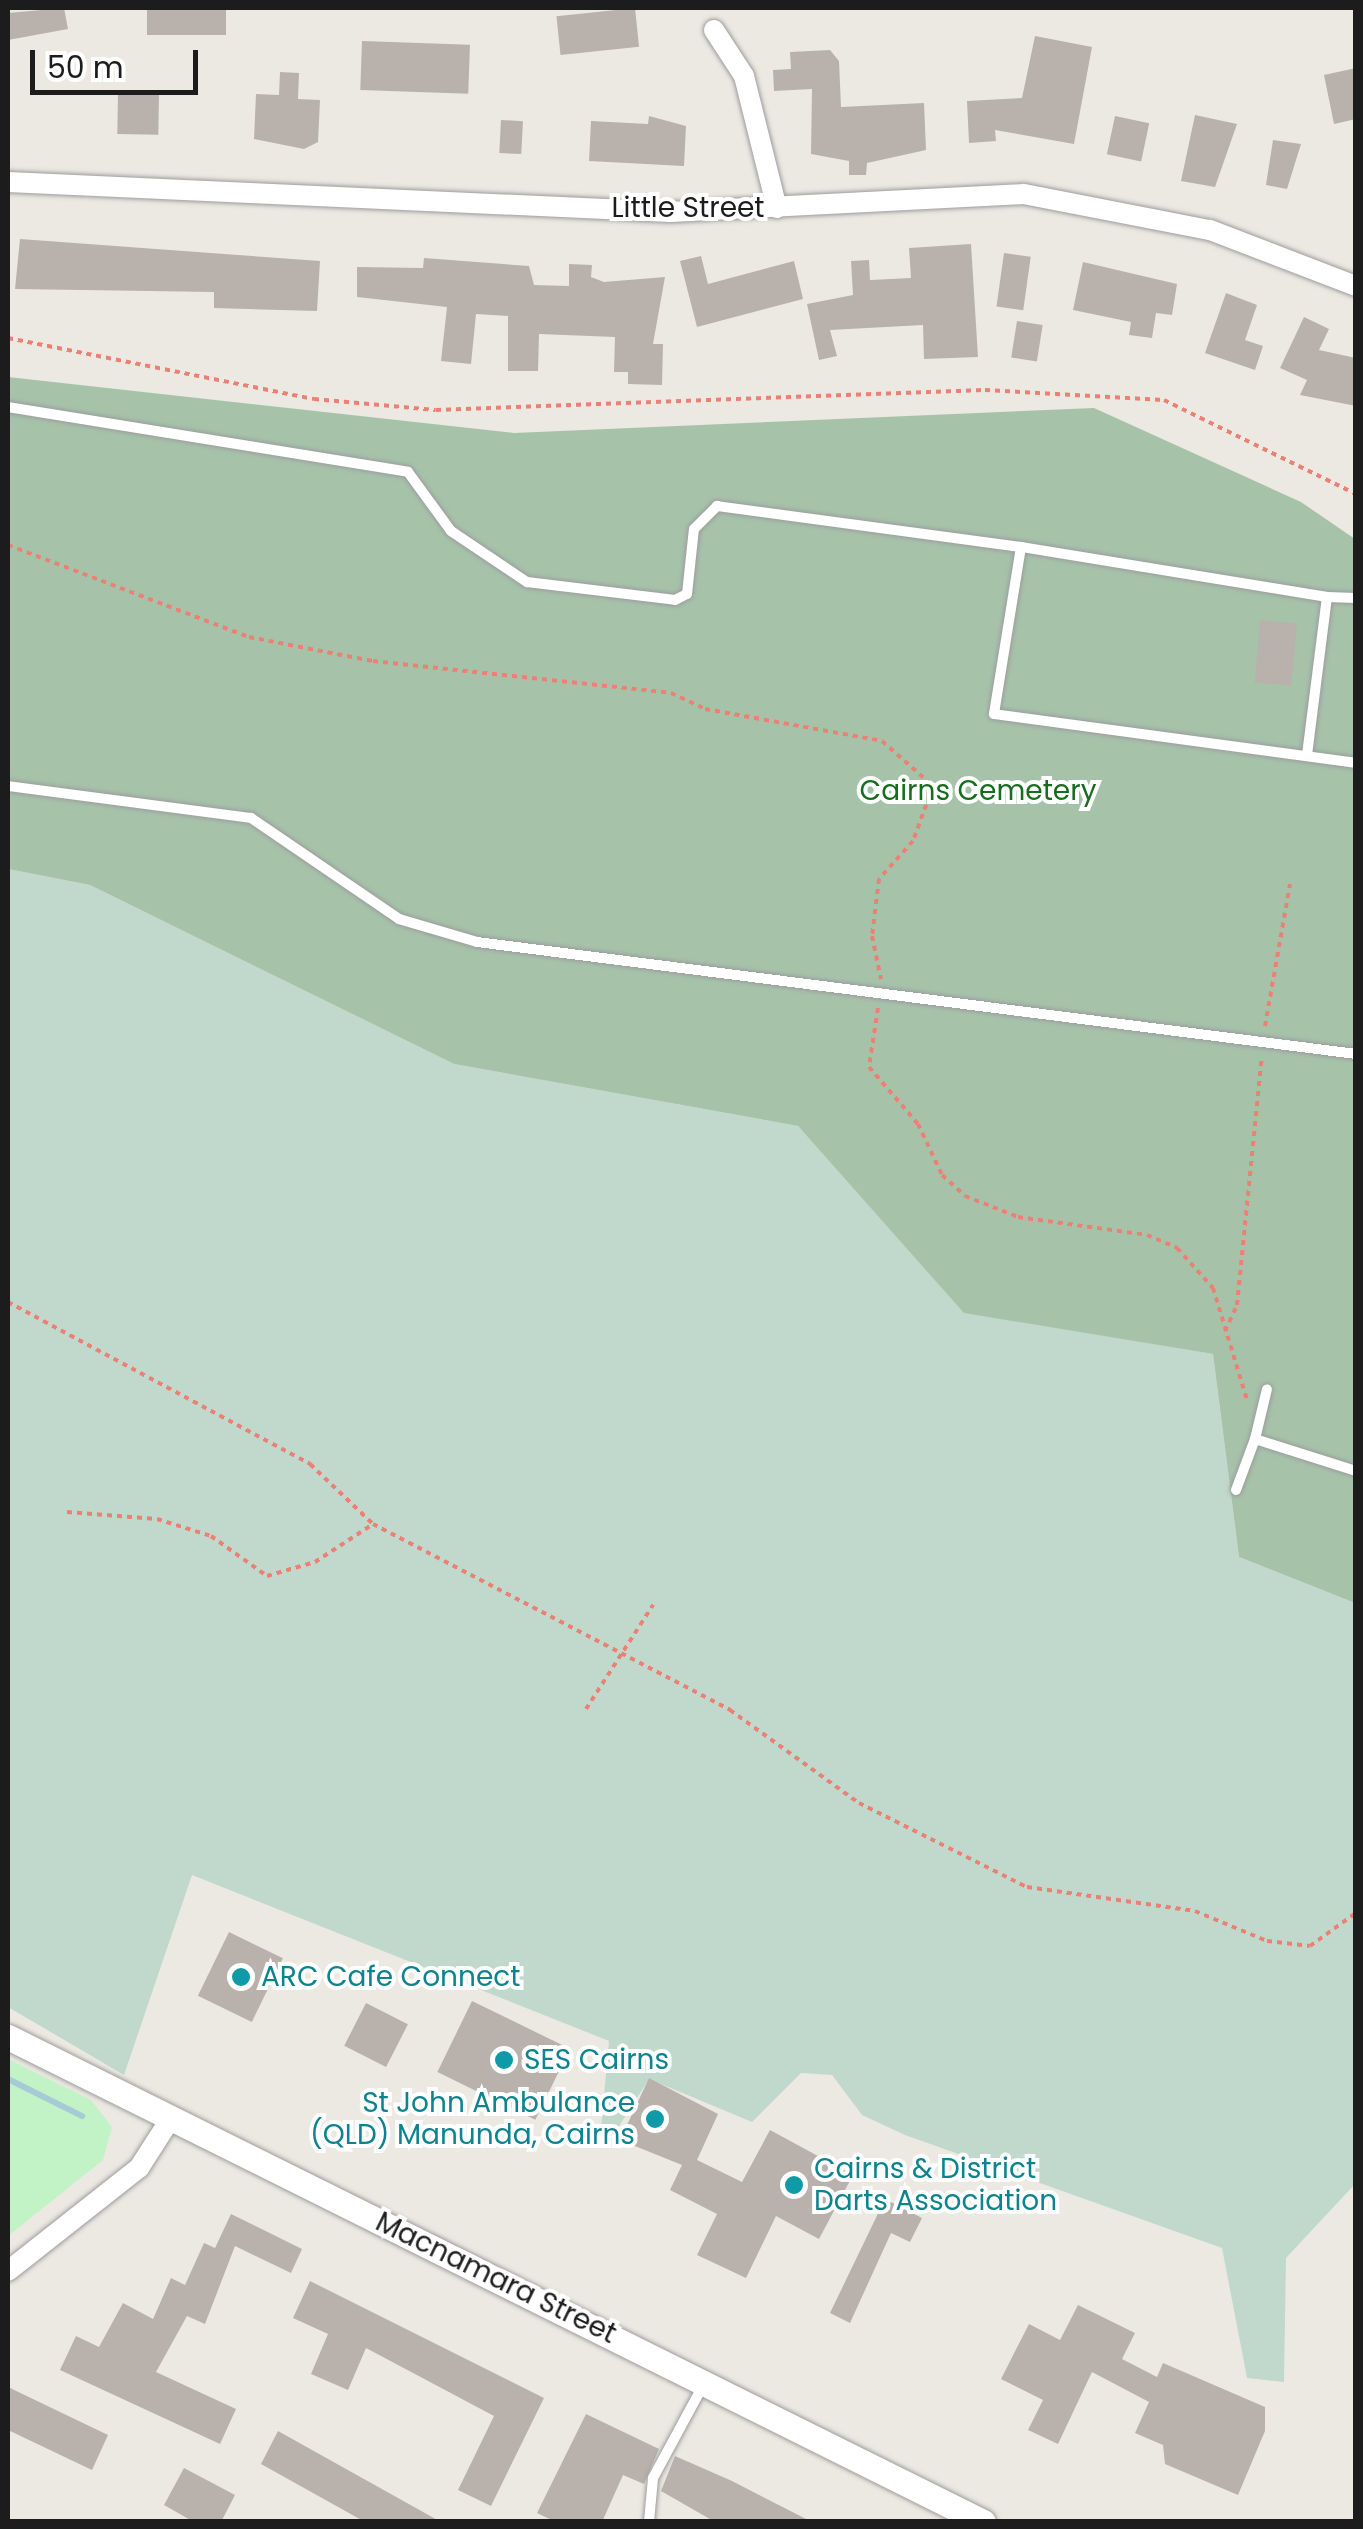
<!DOCTYPE html>
<html>
<head>
<meta charset="utf-8">
<style>
  body { margin:0 }
  #map { position:relative; width:1363px; height:2529px; overflow:hidden; background:#ece9e2; font-family:Poppins,sans-serif }
  div>[style] { position:absolute }
  [style*='--x'] { left:calc(var(--x)*1px); top:calc(var(--y)*1px); width:calc(var(--w)*1px); rotate:calc(var(--a)*1deg) }
  .wetland>* { inset:0; background:#c1d9cd }
  .cemetery>* { inset:0; background:#a6c3aa }
  .park>* { inset:0; background:#c2f3c6 }
  .stream>* { height:6px; margin:-3px; padding:0 3px; transform-origin:3px; border-radius:3px; background:#a6cbd6 }
  .building>* { inset:0; background:#b9b2ac; transform-origin:0 0 }
  .path>* { height:4px; margin-top:-2px; transform-origin:0; background:repeating-linear-gradient(90deg,#eb8074 0 5px,transparent 0 10px) }
  .roads { filter:drop-shadow(0 0 2px #9d9d9d) drop-shadow(0 0 2px #9d9d9d) }
  .service>* { height:10px; margin:-5px; padding:0 5px; transform-origin:5px; border-radius:5px; background:#fff }
  .minor>* { height:20px; margin:-10px; padding:0 10px; transform-origin:10px; border-radius:10px; background:#fff }
  .tertiary>* { height:25px; margin:-12.5px; padding:0 12.5px; transform-origin:12.5px; border-radius:12.5px; background:#fff }
  .dots>* { width:28px; height:28px; translate:-50% -50%; box-sizing:border-box; border:5px solid #fff; border-radius:50% }
  span { translate:-50% -50%; white-space:nowrap; text-align:center; line-height:1.15; -webkit-text-stroke:8px #fff; paint-order:stroke }
  .street-label { font-size:28px; color:#1c1c1c }
  .park-label { font-size:28px; color:#166d1d }
  .culture-label { font-size:28px; color:#0d838f }
  .left { translate:0 -50%; text-align:left }
  .right { translate:-100% -50%; text-align:right }
  .frame { position:absolute; inset:0; border:10px solid #1c1c1c; pointer-events:none }
  .scale { position:absolute; left:30px; top:50px; width:168px; height:45px; box-sizing:border-box; border:5px solid #1c1c1c; border-top:0; padding-left:12px; font-size:30px; line-height:35px; white-space:nowrap; color:#1c1c1c; -webkit-text-stroke:8px #fff; paint-order:stroke }
</style>
</head>
<body>
<div id="map">
  <div class="wetland">
    <i style="clip-path:polygon(8px 869px,90px 885px,454px 1064px,798px 1126px,964px 1312px,1213px 1354px,1239px 1557px,1355px 1603px,1355px 2184px,1286px 2258px,1284px 2382px,1247px 2378px,1222px 2248px,905px 2135px,862px 2115px,832px 2075px,801px 2073px,752px 2122px,649px 2079px,614px 2134px,601px 2128px,609px 2041px,192px 1875px,124px 2075px,8px 2007px)"></i>
  </div>
  <div class="cemetery">
    <i style="clip-path:polygon(8px 377px,514px 433px,1094px 408px,1301px 502px,1355px 539px,1355px 1603px,1239px 1557px,1213px 1354px,964px 1313px,798px 1126px,454px 1064px,90px 885px,8px 869px)"></i>
  </div>
  <div class="park">
    <i style="clip-path:polygon(8px 2059px,91px 2100px,112px 2127px,103px 2160px,8px 2236px)"></i>
  </div>
  <div class="stream">
    <i style="--x:8;--y:2079;--w:83;--a:26.6"></i>
  </div>
  <div class="building">
    <i style="clip-path:polygon(64px 8px,68px 29px,8px 40px,8px 13px)"></i>
    <i style="left:147px;top:8px;width:79px;height:27px"></i>
    <i style="left:635px;top:8px;width:39px;height:79px;rotate:84deg"></i>
    <i style="clip-path:polygon(1035px 36px,1092px 47px,1074px 144px,995px 130px,996px 141px,969px 143px,967px 101px,1022px 98px)"></i>
    <i style="left:362px;top:41px;width:108px;height:49px;rotate:2deg"></i>
    <i style="clip-path:polygon(830px 50px,839px 61px,841px 107px,924px 103px,926px 150px,867px 163px,866px 175px,849px 175px,849px 161px,811px 154px,812px 89px,774px 91px,773px 70px,791px 69px,790px 52px)"></i>
    <i style="clip-path:polygon(1356px 68px,1356px 119px,1334px 124px,1324px 75px)"></i>
    <i style="clip-path:polygon(280px 72px,299px 73px,298px 99px,320px 100px,318px 142px,304px 149px,254px 139px,256px 94px,279px 95px)"></i>
    <i style="left:118px;top:94px;width:41px;height:40px;rotate:1deg"></i>
    <i style="clip-path:polygon(1195px 115px,1237px 124px,1215px 187px,1181px 181px)"></i>
    <i style="clip-path:polygon(649px 116px,686px 126px,684px 166px,589px 161px,591px 121px,648px 124px)"></i>
    <i style="left:1115px;top:116px;width:35px;height:39px;rotate:12deg"></i>
    <i style="left:501px;top:120px;width:22px;height:33px;rotate:3deg"></i>
    <i style="clip-path:polygon(1273px 140px,1301px 144px,1287px 189px,1266px 185px)"></i>
    <i style="clip-path:polygon(20px 239px,320px 261px,317px 311px,214px 308px,214px 292px,15px 289px)"></i>
    <i style="clip-path:polygon(971px 244px,978px 357px,924px 359px,923px 325px,830px 330px,837px 356px,819px 360px,807px 304px,853px 295px,851px 261px,869px 260px,870px 280px,911px 278px,909px 248px)"></i>
    <i style="left:1004px;top:253px;width:27px;height:54px;rotate:8deg"></i>
    <i style="clip-path:polygon(701px 256px,708px 284px,794px 261px,803px 299px,697px 327px,680px 261px)"></i>
    <i style="clip-path:polygon(424px 258px,529px 266px,534px 285px,569px 286px,569px 264px,592px 265px,591px 277px,604px 282px,665px 277px,653px 344px,663px 344px,662px 385px,628px 384px,628px 372px,614px 372px,615px 337px,539px 334px,538px 371px,508px 371px,508px 316px,476px 314px,471px 364px,441px 361px,447px 307px,357px 297px,357px 267px,423px 268px)"></i>
    <i style="clip-path:polygon(1083px 262px,1177px 284px,1172px 315px,1156px 313px,1152px 338px,1129px 335px,1131px 322px,1073px 310px)"></i>
    <i style="clip-path:polygon(1226px 293px,1257px 305px,1245px 340px,1263px 346px,1255px 370px,1205px 353px)"></i>
    <i style="clip-path:polygon(1304px 317px,1329px 329px,1319px 350px,1356px 358px,1356px 406px,1300px 395px,1307px 380px,1280px 368px)"></i>
    <i style="left:1017px;top:321px;width:26px;height:37px;rotate:9deg"></i>
    <i style="left:1260px;top:620px;width:37px;height:63px;rotate:5deg"></i>
    <i style="left:229px;top:1932px;width:60px;height:71px;rotate:26deg"></i>
    <i style="left:472px;top:2001px;width:109px;height:79px;rotate:26deg"></i>
    <i style="left:366px;top:2003px;width:47px;height:48px;rotate:27deg"></i>
    <i style="clip-path:polygon(649px 2078px,718px 2114px,697px 2160px,742px 2182px,770px 2130px,853px 2175px,819px 2239px,776px 2216px,746px 2278px,697px 2255px,717px 2214px,670px 2190px,682px 2165px,620px 2140px)"></i>
    <i style="clip-path:polygon(885px 2199px,922px 2218px,910px 2242px,891px 2233px,850px 2323px,830px 2313px)"></i>
    <i style="clip-path:polygon(231px 2214px,302px 2249px,291px 2273px,235px 2246px,205px 2324px,187px 2316px,156px 2372px,236px 2409px,220px 2444px,60px 2370px,76px 2336px,99px 2347px,123px 2303px,153px 2319px,171px 2278px,185px 2285px,204px 2243px,215px 2248px)"></i>
    <i style="clip-path:polygon(310px 2281px,544px 2398px,491px 2506px,458px 2490px,494px 2416px,366px 2348px,348px 2390px,311px 2374px,328px 2334px,293px 2318px)"></i>
    <i style="clip-path:polygon(1078px 2305px,1135px 2333px,1122px 2359px,1157px 2377px,1163px 2363px,1265px 2407px,1265px 2431px,1238px 2495px,1165px 2464px,1163px 2445px,1135px 2433px,1149px 2402px,1092px 2372px,1058px 2444px,1028px 2430px,1043px 2400px,1001px 2379px,1029px 2324px,1060px 2340px)"></i>
    <i style="clip-path:polygon(8px 2387px,108px 2435px,92px 2470px,8px 2430px)"></i>
    <i style="clip-path:polygon(586px 2414px,659px 2449px,644px 2484px,623px 2475px,602px 2522px,556px 2522px,537px 2513px)"></i>
    <i style="clip-path:polygon(278px 2431px,441px 2522px,365px 2522px,261px 2464px)"></i>
    <i style="clip-path:polygon(675px 2456px,732px 2481px,812px 2522px,715px 2522px,661px 2491px)"></i>
    <i style="clip-path:polygon(184px 2468px,235px 2495px,221px 2522px,194px 2522px,164px 2505px)"></i>
  </div>
  <div class="path">
    <i style="--x:8;--y:338;--w:312;--a:11.3"></i>
    <i style="--x:314;--y:399;--w:122;--a:5.2"></i>
    <i style="--x:436;--y:410;--w:549;--a:-2.09"></i>
    <i style="--x:985;--y:390;--w:179;--a:3.2"></i>
    <i style="--x:1164;--y:400;--w:214;--a:26.1"></i>
    <i style="--x:8;--y:545;--w:258;--a:20.9"></i>
    <i style="--x:249;--y:637;--w:126;--a:11"></i>
    <i style="--x:373;--y:661;--w:300;--a:6.1"></i>
    <i style="--x:671;--y:693;--w:38;--a:25"></i>
    <i style="--x:705;--y:709;--w:180;--a:10.2"></i>
    <i style="--x:882;--y:741;--w:68;--a:41.4"></i>
    <i style="--x:933;--y:786;--w:59;--a:110"></i>
    <i style="--x:913;--y:841;--w:51;--a:131.8"></i>
    <i style="--x:879;--y:879;--w:57;--a:97"></i>
    <i style="--x:872;--y:936;--w:44;--a:78.2"></i>
    <i style="--x:878;--y:1008;--w:60;--a:98.7"></i>
    <i style="--x:869;--y:1067;--w:75;--a:49.3"></i>
    <i style="--x:918;--y:1124;--w:56;--a:64.8"></i>
    <i style="--x:942;--y:1175;--w:31;--a:42"></i>
    <i style="--x:965;--y:1196;--w:57;--a:21.6"></i>
    <i style="--x:1018;--y:1217;--w:130;--a:7.9"></i>
    <i style="--x:1147;--y:1235;--w:33;--a:23"></i>
    <i style="--x:1177;--y:1248;--w:54;--a:48"></i>
    <i style="--x:1213;--y:1288;--w:117;--a:73.1"></i>
    <i style="--x:1265;--y:1026;--w:144;--a:-80"></i>
    <i style="--x:8;--y:1302;--w:343;--a:28.2"></i>
    <i style="--x:310;--y:1464;--w:87;--a:43.6"></i>
    <i style="--x:373;--y:1524;--w:403;--a:27.5"></i>
    <i style="--x:730;--y:1710;--w:159;--a:35.8"></i>
    <i style="--x:859;--y:1803;--w:188;--a:26.6"></i>
    <i style="--x:1027;--y:1887;--w:170;--a:8.1"></i>
    <i style="--x:1195;--y:1911;--w:78;--a:22.6"></i>
    <i style="--x:1267;--y:1941;--w:43;--a:6.6"></i>
    <i style="--x:1310;--y:1946;--w:57;--a:-35.7"></i>
    <i style="--x:1225;--y:1331;--w:29;--a:-65"></i>
    <i style="--x:1237;--y:1305;--w:250;--a:-84.3"></i>
    <i style="--x:67;--y:1512;--w:90;--a:4.4"></i>
    <i style="--x:157;--y:1519;--w:57;--a:17.5"></i>
    <i style="--x:211;--y:1536;--w:69;--a:35.5"></i>
    <i style="--x:267;--y:1576;--w:50;--a:-16.3"></i>
    <i style="--x:315;--y:1562;--w:69;--a:-33.2"></i>
    <i style="--x:586;--y:1709;--w:124;--a:-57.2"></i>
  </div>
  <div class="roads">
    <div class="service">
      <i style="--x:8;--y:407;--w:405;--a:9.2"></i>
      <i style="--x:408;--y:472;--w:73;--a:53.9"></i>
      <i style="--x:451;--y:531;--w:92;--a:33.9"></i>
      <i style="--x:527;--y:582;--w:149;--a:6.9"></i>
      <i style="--x:675;--y:600;--w:13;--a:-27"></i>
      <i style="--x:687;--y:594;--w:65;--a:-83.9"></i>
      <i style="--x:694;--y:529;--w:33;--a:-45"></i>
      <i style="--x:717;--y:506;--w:307;--a:7.7"></i>
      <i style="--x:1327;--y:597;--w:29;--a:2"></i>
      <i style="--x:1307;--y:755;--w:159;--a:-82.8"></i>
      <i style="--x:1327;--y:597;--w:310;--a:-170.7"></i>
      <i style="--x:1021;--y:547;--w:169;--a:99.2"></i>
      <i style="--x:994;--y:714;--w:365;--a:7.7"></i>
      <i style="--x:8;--y:786;--w:245;--a:7.5"></i>
      <i style="--x:251;--y:818;--w:179;--a:34.3"></i>
      <i style="--x:399;--y:919;--w:81;--a:16.4"></i>
      <i style="--x:477;--y:942;--w:886;--a:7.26"></i>
      <i style="--x:1255;--y:1439;--w:51;--a:-76.5"></i>
      <i style="--x:1236;--y:1490;--w:54;--a:-69.6"></i>
      <i style="--x:1255;--y:1439;--w:106;--a:17.6"></i>
      <i style="--x:649;--y:2522;--w:44;--a:-84.8"></i>
      <i style="--x:653;--y:2478;--w:109;--a:-61.6"></i>
    </div>
    <div class="minor">
      <i style="--x:714;--y:30;--w:55;--a:56.9"></i>
      <i style="--x:744;--y:76;--w:136;--a:76"></i>
      <i style="--x:8;--y:182;--w:663;--a:2.59"></i>
      <i style="--x:670;--y:212;--w:354;--a:-2.9"></i>
      <i style="--x:1024;--y:194;--w:189;--a:11"></i>
      <i style="--x:1210;--y:230;--w:156;--a:21"></i>
      <i style="--x:8;--y:2271;--w:167;--a:-38.2"></i>
      <i style="--x:139;--y:2168;--w:59;--a:-57.4"></i>
    </div>
    <div class="tertiary">
      <i style="--x:8;--y:2037;--w:1089;--a:26.45"></i>
    </div>
  </div>
  <div class="dots">
    <i style="left:241px;top:1977px;background:#0f9aa8"></i>
    <i style="left:504px;top:2060px;background:#0f9aa8"></i>
    <i style="left:655px;top:2119px;background:#0f9aa8"></i>
    <i style="left:794px;top:2185px;background:#0f9aa8"></i>
  </div>
  <div class="street-label">
    <span style="left:688px;top:208px">Little Street</span>
    <span style="left:496px;top:2278px;rotate:26deg">Macnamara Street</span>
  </div>
  <div class="park-label">
    <span style="left:978px;top:791px">Cairns Cemetery</span>
  </div>
  <div class="culture-label">
    <span class="left" style="left:261px;top:1977px">ARC Cafe Connect</span>
    <span class="left" style="left:524px;top:2060px">SES Cairns</span>
    <span class="right" style="left:635px;top:2119px">St John Ambulance<br>(QLD) Manunda, Cairns</span>
    <span class="left" style="left:814px;top:2185px">Cairns &amp; District<br>Darts Association</span>
  </div>
  <div class="frame"></div>
  <div class="scale">50 m</div>
</div>
</body>
</html>
